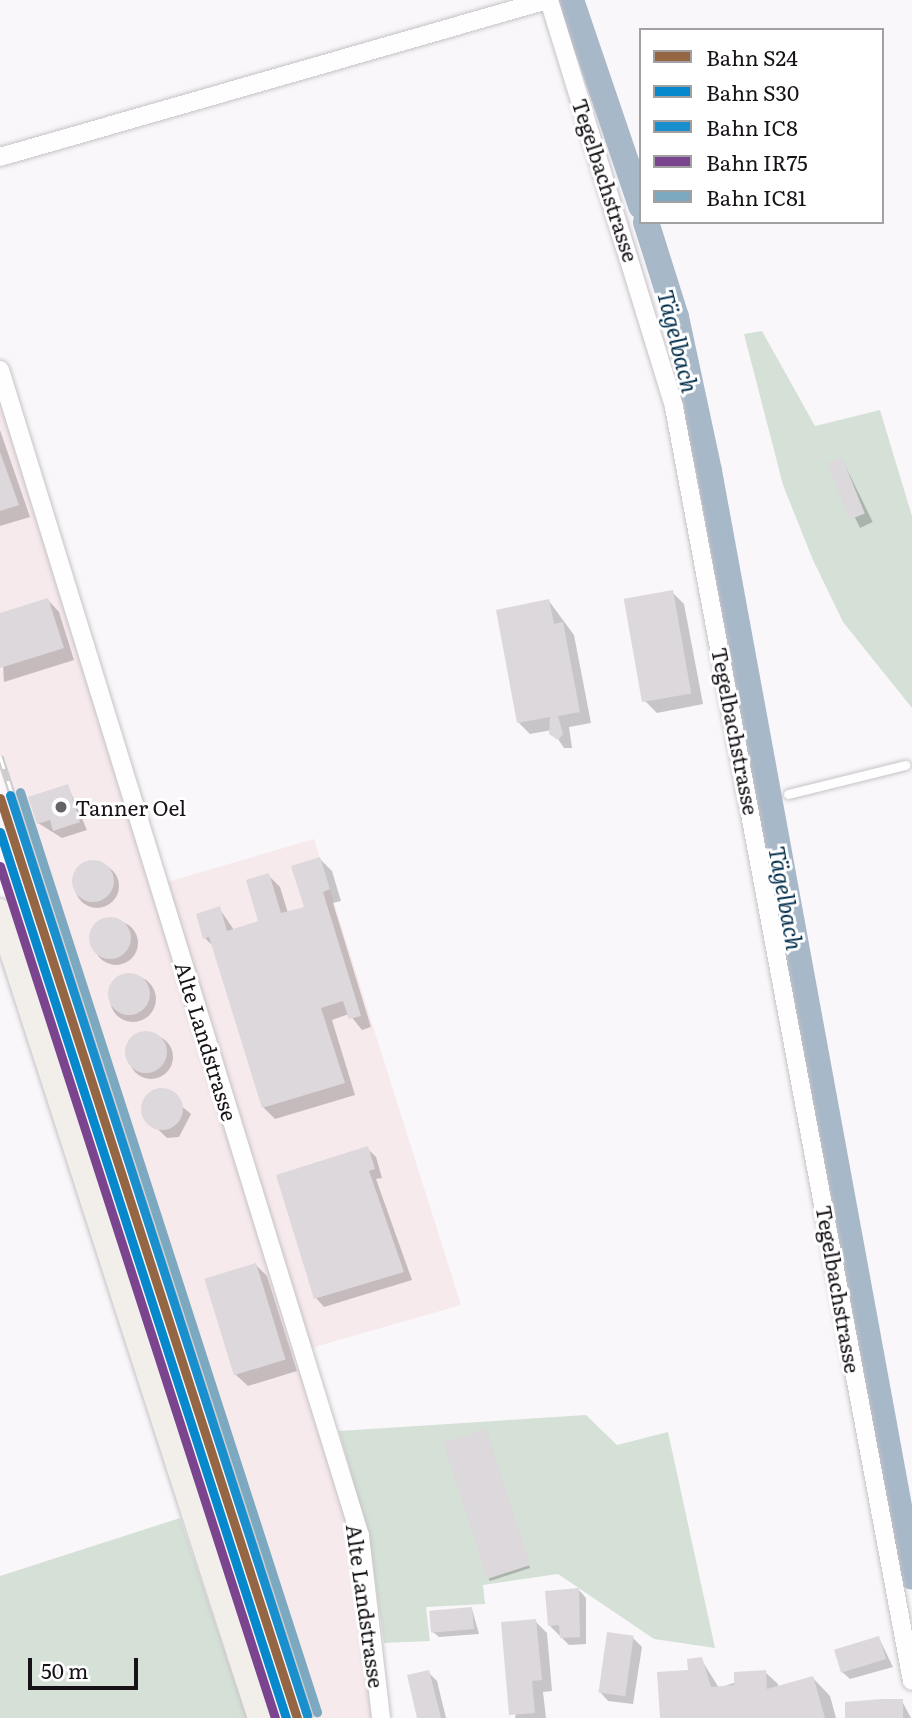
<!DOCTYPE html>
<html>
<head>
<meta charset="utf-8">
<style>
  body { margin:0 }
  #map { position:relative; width:912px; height:1718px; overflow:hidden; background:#faf7fb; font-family:Literata,serif }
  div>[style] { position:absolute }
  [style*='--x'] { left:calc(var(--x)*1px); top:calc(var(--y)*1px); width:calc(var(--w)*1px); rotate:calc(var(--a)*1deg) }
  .industrial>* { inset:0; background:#f7eaed }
  .green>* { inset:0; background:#d5e1d7 }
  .shadow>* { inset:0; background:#0003; transform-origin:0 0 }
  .round { border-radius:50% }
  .river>* { height:26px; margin:-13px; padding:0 13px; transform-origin:13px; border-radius:13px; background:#a7b8c8 }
  .building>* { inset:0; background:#dcd8dc; transform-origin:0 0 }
  .roads { filter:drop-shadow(0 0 2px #c6c3c7) drop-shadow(0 0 2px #c6c3c7) }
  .lane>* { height:9px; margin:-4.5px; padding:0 4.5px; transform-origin:4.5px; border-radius:4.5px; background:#fefefe }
  .street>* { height:18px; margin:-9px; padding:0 9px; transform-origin:9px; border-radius:9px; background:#fefefe }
  .primary>* { height:26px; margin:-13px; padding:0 13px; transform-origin:13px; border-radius:13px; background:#f2efea }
  .rail>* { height:7px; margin-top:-3.5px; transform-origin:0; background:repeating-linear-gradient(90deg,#fff 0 13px,#ccc 0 26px); box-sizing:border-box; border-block:2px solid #ccc }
  .rail-1>* { height:9px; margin:-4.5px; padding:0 4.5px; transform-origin:4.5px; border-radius:4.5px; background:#946644 }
  .rail-2>* { height:9px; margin:-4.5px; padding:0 4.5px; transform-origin:4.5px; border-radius:4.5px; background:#0588cc }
  .rail-3>* { height:9px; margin:-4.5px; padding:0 4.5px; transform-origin:4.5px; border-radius:4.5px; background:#1a8fce }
  .rail-4>* { height:9px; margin:-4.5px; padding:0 4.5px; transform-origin:4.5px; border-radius:4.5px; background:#7a448f }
  .rail-5>* { height:9px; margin:-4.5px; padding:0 4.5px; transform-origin:4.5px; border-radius:4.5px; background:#7da9c0 }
  .dots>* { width:19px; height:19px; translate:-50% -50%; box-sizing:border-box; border:4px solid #fff; border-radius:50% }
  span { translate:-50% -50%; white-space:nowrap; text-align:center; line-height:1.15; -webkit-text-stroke:6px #fff; paint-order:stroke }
  .street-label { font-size:21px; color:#161217 }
  .poi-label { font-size:21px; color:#161217 }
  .left { translate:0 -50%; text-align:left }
  .water-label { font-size:23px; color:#002d4b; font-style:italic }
  .legend { position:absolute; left:639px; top:28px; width:245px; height:196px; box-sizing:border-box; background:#fff; border:2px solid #a2a0a2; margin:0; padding:9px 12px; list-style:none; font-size:21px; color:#161217 }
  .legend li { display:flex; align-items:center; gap:14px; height:35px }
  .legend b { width:35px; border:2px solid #a2a0a2 }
  .scale { position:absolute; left:28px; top:1658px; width:110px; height:32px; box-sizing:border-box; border:4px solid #161217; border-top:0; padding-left:9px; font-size:21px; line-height:24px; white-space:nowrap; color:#161217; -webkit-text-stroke:5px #fff; paint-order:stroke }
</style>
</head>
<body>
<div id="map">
  <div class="industrial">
    <i style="clip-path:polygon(0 370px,160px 884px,314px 839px,461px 1305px,311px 1348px,360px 1536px,381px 1718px,311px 1718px,0 771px)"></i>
  </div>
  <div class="green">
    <i style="clip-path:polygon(762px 331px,815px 426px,880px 410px,912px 516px,912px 708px,843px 622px,813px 560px,783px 485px,744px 334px)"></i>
    <i style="clip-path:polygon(586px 1415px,617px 1445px,668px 1432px,715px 1648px,654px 1639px,558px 1574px,483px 1585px,485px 1604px,426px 1607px,430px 1641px,384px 1643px,369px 1537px,339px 1431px)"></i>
    <i style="clip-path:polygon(180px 1518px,247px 1718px,0 1718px,0 1576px)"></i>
  </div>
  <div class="shadow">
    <i style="clip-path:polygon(0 430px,30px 517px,0 526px)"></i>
    <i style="left:842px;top:459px;width:70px;height:14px;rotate:64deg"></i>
    <i style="clip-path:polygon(672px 592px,684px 604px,703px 704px,657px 713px,645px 701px)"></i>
    <i style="clip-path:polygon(48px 600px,59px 612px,74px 660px,4px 682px,0 615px)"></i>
    <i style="clip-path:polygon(549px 601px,574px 635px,591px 723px,569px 727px,572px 748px,564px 748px,552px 730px,530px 734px,519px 723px)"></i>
    <i style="clip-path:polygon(68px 786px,87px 830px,62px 838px,38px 823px)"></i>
    <i style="clip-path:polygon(320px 859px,332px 871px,341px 901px,333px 903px,371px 1027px,362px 1030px,349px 1014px,332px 1020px,355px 1095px,275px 1119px,264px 1108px,214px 947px,205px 938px,219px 908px,234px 930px,261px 922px,268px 875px,280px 887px,288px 913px,306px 908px)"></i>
    <i class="round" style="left:75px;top:864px;width:44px;height:44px"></i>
    <i class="round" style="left:94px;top:921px;width:44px;height:44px"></i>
    <i class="round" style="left:110px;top:976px;width:46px;height:46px"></i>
    <i class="round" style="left:129px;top:1035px;width:44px;height:44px"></i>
    <i style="clip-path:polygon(160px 1088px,191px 1114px,179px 1137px,167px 1138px,144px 1116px,148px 1095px)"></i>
    <i style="clip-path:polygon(367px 1148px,376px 1157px,382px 1178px,376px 1179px,412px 1280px,324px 1307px,316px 1298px,278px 1176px)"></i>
    <i style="clip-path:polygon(256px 1265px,267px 1276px,297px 1371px,248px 1386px,236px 1375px,207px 1280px)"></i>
    <i style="clip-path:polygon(487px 1433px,530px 1568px,490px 1581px,488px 1578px)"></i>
    <i style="clip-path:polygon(579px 1590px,586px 1598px,586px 1644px,569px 1645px,550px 1626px)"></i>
    <i style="clip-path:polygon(472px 1609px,479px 1634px,439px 1637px,433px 1632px)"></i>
    <i style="clip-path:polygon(535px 1621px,547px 1633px,552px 1691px,543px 1692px,546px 1718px,515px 1718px)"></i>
    <i style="clip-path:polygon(633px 1638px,642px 1647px,633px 1704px,608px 1701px,600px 1692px)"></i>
    <i style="clip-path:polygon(879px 1638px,893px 1667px,850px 1679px,841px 1671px)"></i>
    <i style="clip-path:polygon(701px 1659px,719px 1688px,765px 1672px,778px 1684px,780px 1718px,662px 1718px)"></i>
    <i style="clip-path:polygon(428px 1672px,437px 1681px,446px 1718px,419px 1718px)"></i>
    <i style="clip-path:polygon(813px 1678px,830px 1696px,836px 1718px,791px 1718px)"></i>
    <i style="clip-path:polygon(902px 1701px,911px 1718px,846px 1718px)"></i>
  </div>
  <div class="river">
    <i style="--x:571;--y:0;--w:218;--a:71.2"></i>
    <i style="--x:646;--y:222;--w:100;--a:72.5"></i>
    <i style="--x:676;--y:317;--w:157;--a:77.9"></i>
    <i style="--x:709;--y:471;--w:1124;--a:79.6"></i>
  </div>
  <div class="building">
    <i style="clip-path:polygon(0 452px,19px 505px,0 511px)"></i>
    <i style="left:842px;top:457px;width:61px;height:16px;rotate:68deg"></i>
    <i style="left:673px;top:590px;width:105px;height:50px;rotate:80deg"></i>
    <i style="clip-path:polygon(48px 598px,64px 648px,0 668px,0 613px)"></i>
    <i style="clip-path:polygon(549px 599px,554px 624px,563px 622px,580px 712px,558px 716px,563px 734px,558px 740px,549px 734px,550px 717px,517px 723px,496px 610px)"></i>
    <i style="clip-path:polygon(68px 784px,80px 822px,53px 831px,50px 820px,37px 824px,28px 797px)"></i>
    <i style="clip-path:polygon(320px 857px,330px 889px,323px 892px,361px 1016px,349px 1019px,343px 1001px,321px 1008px,345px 1083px,262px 1108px,209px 937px,203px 939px,196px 914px,220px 906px,227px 931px,258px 921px,246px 880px,269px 873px,281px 913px,304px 907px,291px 866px)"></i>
    <i class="round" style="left:72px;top:860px;width:42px;height:42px"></i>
    <i class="round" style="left:89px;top:917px;width:42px;height:42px"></i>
    <i class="round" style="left:108px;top:973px;width:42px;height:42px"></i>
    <i class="round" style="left:125px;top:1031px;width:42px;height:42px"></i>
    <i class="round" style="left:141px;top:1088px;width:42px;height:42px"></i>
    <i style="clip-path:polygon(368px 1146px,375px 1169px,369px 1171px,404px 1272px,314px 1299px,276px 1175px)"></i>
    <i style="left:256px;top:1263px;width:101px;height:54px;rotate:73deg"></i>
    <i style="left:486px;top:1429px;width:143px;height:45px;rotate:72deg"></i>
    <i style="clip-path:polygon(579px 1588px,580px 1637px,560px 1638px,559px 1625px,548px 1626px,545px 1591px)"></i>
    <i style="left:472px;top:1607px;width:22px;height:43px;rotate:85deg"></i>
    <i style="clip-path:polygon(536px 1619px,542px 1680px,532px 1681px,535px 1713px,509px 1715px,501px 1622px)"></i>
    <i style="left:607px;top:1632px;width:27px;height:61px;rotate:8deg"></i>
    <i style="left:879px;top:1636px;width:24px;height:47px;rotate:73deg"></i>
    <i style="clip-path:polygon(702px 1657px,711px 1687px,734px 1685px,734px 1672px,766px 1670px,767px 1689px,813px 1676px,825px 1718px,660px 1718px,657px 1672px,688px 1670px,687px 1659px)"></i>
    <i style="clip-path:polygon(429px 1670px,441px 1718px,417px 1718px,407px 1675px)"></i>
    <i style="clip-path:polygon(882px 1699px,903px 1699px,903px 1718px,845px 1718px,845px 1702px)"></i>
  </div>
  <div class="roads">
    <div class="lane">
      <i style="--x:788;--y:794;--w:121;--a:-13.9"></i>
    </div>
    <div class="street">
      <i style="--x:549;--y:0;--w:426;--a:72.9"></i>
      <i style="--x:674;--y:407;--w:1296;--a:79.42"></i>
      <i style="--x:0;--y:157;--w:569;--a:-16.01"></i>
      <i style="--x:0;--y:370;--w:1220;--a:72.84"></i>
      <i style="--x:360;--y:1536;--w:183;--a:83.4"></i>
    </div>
    <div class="primary">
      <i style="--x:0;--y:912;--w:847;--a:72.06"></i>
    </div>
  </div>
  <div class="rail">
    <i style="--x:0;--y:756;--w:1011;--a:72.08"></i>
  </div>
  <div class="rail-1">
    <i style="--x:0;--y:798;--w:967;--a:72.11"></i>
  </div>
  <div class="rail-2">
    <i style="--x:0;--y:832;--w:931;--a:72.11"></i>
  </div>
  <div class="rail-3">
    <i style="--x:10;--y:795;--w:967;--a:72.11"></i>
  </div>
  <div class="rail-4">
    <i style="--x:0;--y:866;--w:895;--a:72.11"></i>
  </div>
  <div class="rail-5">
    <i style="--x:20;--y:792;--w:967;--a:72.11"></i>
  </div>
  <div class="dots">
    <i style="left:61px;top:807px;background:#666267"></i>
  </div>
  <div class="street-label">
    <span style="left:606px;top:180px;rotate:72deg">Tegelbachstrasse</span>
    <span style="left:736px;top:731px;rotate:79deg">Tegelbachstrasse</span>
    <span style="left:207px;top:1041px;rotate:73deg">Alte Landstrasse</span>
    <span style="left:839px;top:1289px;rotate:80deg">Tegelbachstrasse</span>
    <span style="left:366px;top:1606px;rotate:82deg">Alte Landstrasse</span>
  </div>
  <div class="poi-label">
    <span class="left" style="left:75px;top:807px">Tanner Oel</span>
  </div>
  <div class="water-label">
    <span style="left:679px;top:341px;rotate:76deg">Tägelbach</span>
    <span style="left:787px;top:898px;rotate:80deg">Tägelbach</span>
  </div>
  <ul class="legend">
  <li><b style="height:9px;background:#946644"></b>Bahn S24</li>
  <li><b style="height:9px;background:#0588cc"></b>Bahn S30</li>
  <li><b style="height:9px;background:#1a8fce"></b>Bahn IC8</li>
  <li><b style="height:9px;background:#7a448f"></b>Bahn IR75</li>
  <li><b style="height:9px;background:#7da9c0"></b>Bahn IC81</li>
  </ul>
  <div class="scale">50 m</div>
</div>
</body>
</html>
